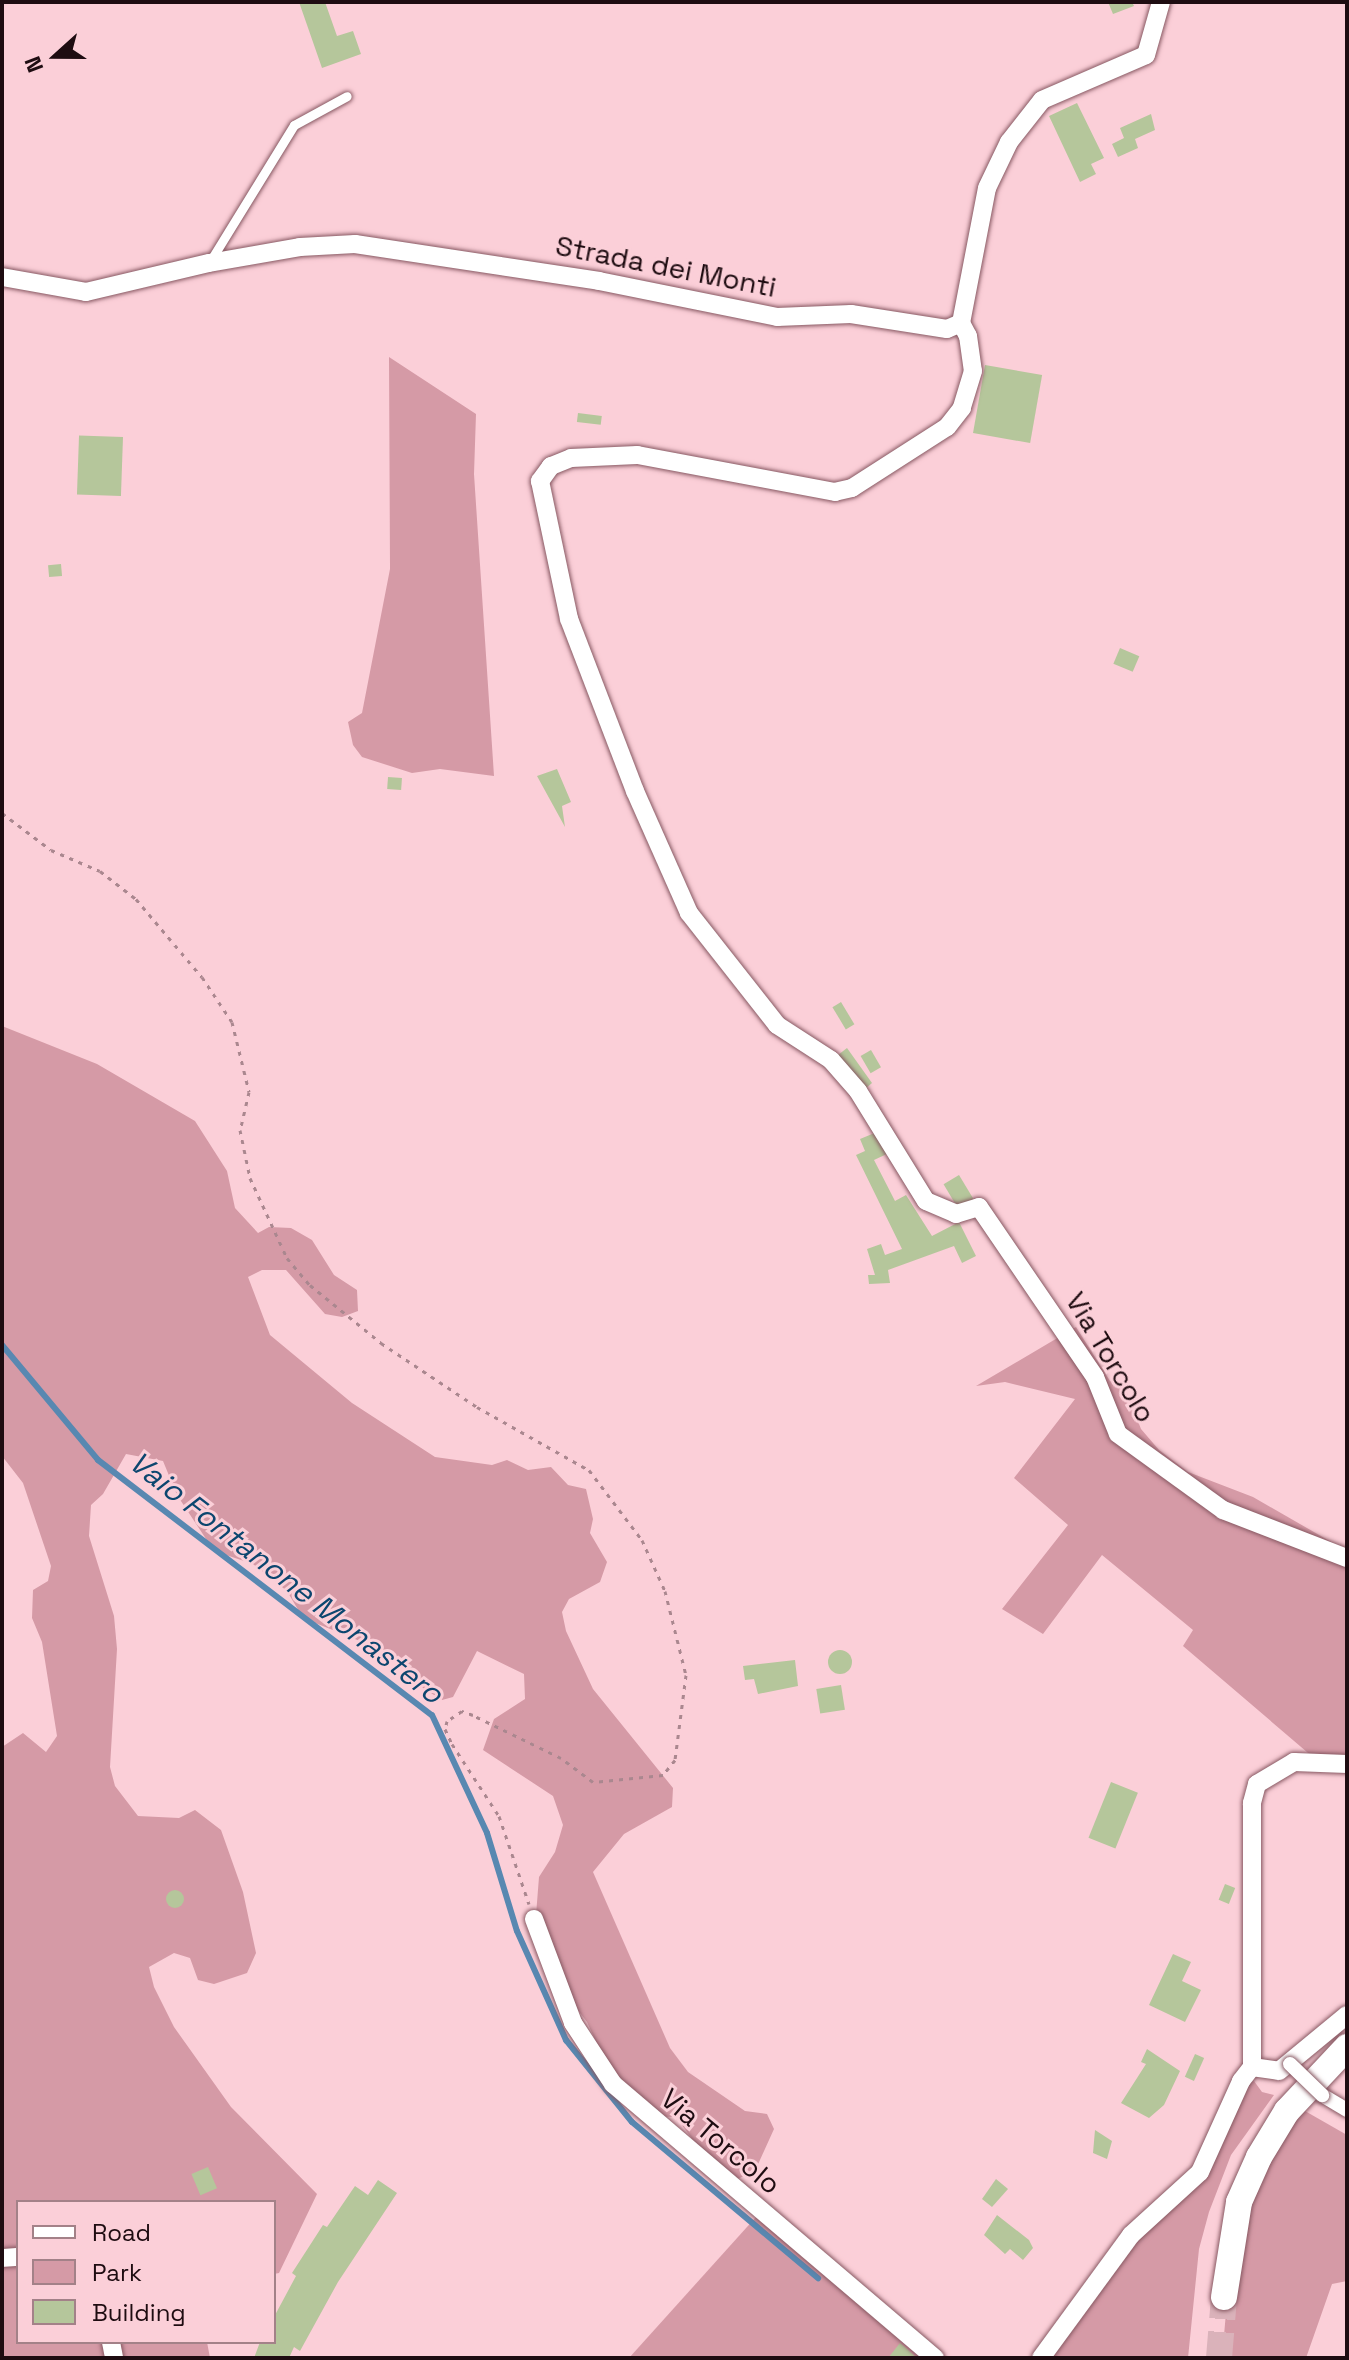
<!DOCTYPE html>
<html>
<head>
<meta charset="utf-8">
<style>
  body { margin:0 }
  #map { position:relative; width:1349px; height:2360px; overflow:hidden; background:#fbcfd8; font-family:"Space Grotesk",sans-serif }
  div>[style] { position:absolute }
  [style*='--x'] { left:calc(var(--x)*1px); top:calc(var(--y)*1px); width:calc(var(--w)*1px); rotate:calc(var(--a)*1deg) }
  .green>* { inset:0; background:#d59aa6 }
  .stream>* { height:6px; margin:-3px; padding:0 3px; transform-origin:3px; border-radius:3px; background:#5888b1 }
  .building>* { inset:0; background:#b5c69b; transform-origin:0 0 }
  .round { border-radius:50% }
  .secondary-tunnel>* { height:26px; margin-top:-13px; transform-origin:0; background:repeating-linear-gradient(90deg,#dab2ba 0 26px,transparent 0 39px) }
  .path>* { height:3px; margin-top:-1.5px; transform-origin:0; background:repeating-linear-gradient(90deg,#aa878f 0 4px,transparent 0 10px) }
  .roads { filter:drop-shadow(0 0 2px #875862) drop-shadow(0 0 2px #875862) }
  .service>* { height:9px; margin:-4.5px; padding:0 4.5px; transform-origin:4.5px; border-radius:4.5px; background:#fff }
  .pedestrian>* { height:14px; margin:-7px; padding:0 7px; transform-origin:7px; border-radius:7px; background:#fff }
  .minor>* { height:18px; margin:-9px; padding:0 9px; transform-origin:9px; border-radius:9px; background:#fff }
  .secondary>* { height:26px; margin:-13px; padding:0 13px; transform-origin:13px; border-radius:13px; background:#fff }
  .bridges { filter:drop-shadow(0 0 2px #875862) drop-shadow(0 0 2px #875862) }
  .pedestrian-bridge>* { height:14px; margin:-7px; padding:0 7px; transform-origin:7px; border-radius:7px; background:#fff }
  span { translate:-50% -50%; white-space:nowrap; text-align:center; line-height:1.15; -webkit-text-stroke:6px #fbcfd8; paint-order:stroke }
  .street-label { font-size:28px; color:#1e0c11 }
  .water-label { font-size:30px; color:#0c466f; font-style:italic }
  .frame { position:absolute; inset:0; border:4px solid #1e0c11; pointer-events:none }
  .legend { position:absolute; left:16px; top:2200px; width:260px; height:144px; box-sizing:border-box; background:#fbcfd8; border:2px solid #a38188; margin:0; padding:10px 14px; list-style:none; font-size:24px; color:#1e0c11 }
  .legend li { display:flex; align-items:center; gap:16px; height:40px }
  .legend b { width:40px; border:2px solid #a38188 }
  .north { position:absolute; left:16px; top:16px; width:80px; height:80px; -webkit-text-stroke:6px #fbcfd8; paint-order:stroke; rotate:249deg; font-size:22px; font-weight:700; line-height:32px; text-align:center; color:#1e0c11 }
  .north::after { content:''; display:block; margin:auto; width:28px; height:36px; background:#1e0c11; clip-path:polygon(50% 0,100% 100%,50% 72%,0 100%) }
</style>
</head>
<body>
<div id="map">
  <div class="green">
    <i style="clip-path:polygon(389px 357px,476px 414px,474px 474px,494px 776px,440px 769px,412px 773px,362px 757px,353px 745px,348px 722px,362px 713px,390px 569px)"></i>
    <i style="clip-path:polygon(2px 1026px,97px 1064px,195px 1121px,227px 1171px,235px 1208px,258px 1233px,269px 1227px,291px 1228px,312px 1240px,334px 1275px,357px 1290px,358px 1311px,342px 1317px,325px 1314px,286px 1270px,262px 1270px,248px 1277px,270px 1335px,352px 1403px,435px 1457px,492px 1465px,507px 1460px,528px 1470px,551px 1467px,568px 1485px,586px 1489px,593px 1519px,590px 1533px,607px 1562px,600px 1582px,569px 1599px,562px 1612px,566px 1631px,593px 1689px,673px 1788px,672px 1807px,624px 1834px,593px 1872px,670px 2048px,688px 2072px,745px 2111px,767px 2114px,774px 2129px,755px 2171px,733px 2181px,712px 2166px,676px 2117px,643px 2116px,621px 2096px,587px 2022px,567px 1996px,536px 1915px,539px 1877px,555px 1852px,563px 1825px,553px 1796px,483px 1750px,494px 1719px,525px 1699px,524px 1674px,477px 1651px,453px 1697px,442px 1700px,423px 1688px,392px 1654px,303px 1618px,287px 1591px,253px 1564px,214px 1551px,177px 1495px,163px 1461px,126px 1454px,103px 1494px,91px 1505px,89px 1536px,114px 1616px,117px 1649px,110px 1767px,115px 1786px,138px 1816px,179px 1818px,195px 1810px,221px 1830px,243px 1892px,256px 1953px,247px 1973px,214px 1984px,198px 1980px,190px 1958px,174px 1953px,149px 1967px,154px 1987px,174px 2027px,231px 2107px,317px 2194px,279px 2273px,274px 2274px,274px 2202px,18px 2202px,18px 2342px,207px 2342px,210px 2358px,2px 2358px,2px 1747px,23px 1733px,46px 1752px,57px 1736px,42px 1642px,32px 1618px,33px 1590px,48px 1581px,51px 1566px,23px 1483px,2px 1456px)"></i>
    <i style="clip-path:polygon(1076px 1327px,1110px 1381px,1123px 1383px,1141px 1429px,1159px 1450px,1188px 1472px,1253px 1497px,1347px 1551px,1347px 1768px,1314px 1758px,1183px 1646px,1193px 1630px,1102px 1555px,1043px 1634px,1002px 1609px,1068px 1525px,1014px 1478px,1075px 1399px,1005px 1382px,976px 1386px)"></i>
    <i style="clip-path:polygon(1254px 2081px,1262px 2092px,1274px 2095px,1231px 2155px,1209px 2212px,1199px 2249px,1188px 2358px,1034px 2358px,1190px 2180px,1228px 2090px)"></i>
    <i style="clip-path:polygon(1305px 2111px,1347px 2135px,1347px 2281px,1332px 2284px,1306px 2358px,1222px 2358px,1231px 2256px,1277px 2142px)"></i>
    <i style="clip-path:polygon(756px 2217px,929px 2358px,629px 2358px)"></i>
  </div>
  <div class="stream">
    <i style="--x:2;--y:1345;--w:150;--a:50.1"></i>
    <i style="--x:98;--y:1460;--w:420;--a:37.4"></i>
    <i style="--x:432;--y:1715;--w:130;--a:65"></i>
    <i style="--x:487;--y:1833;--w:102;--a:73"></i>
    <i style="--x:517;--y:1931;--w:120;--a:65.8"></i>
    <i style="--x:566;--y:2040;--w:105;--a:51.2"></i>
    <i style="--x:632;--y:2122;--w:243;--a:40"></i>
  </div>
  <div class="building">
    <i style="clip-path:polygon(299px 2px,325px 2px,337px 36px,353px 31px,361px 54px,322px 68px)"></i>
    <i style="clip-path:polygon(1108px 2px,1132px 2px,1134px 6px,1113px 14px)"></i>
    <i style="clip-path:polygon(1077px 103px,1104px 158px,1091px 164px,1096px 174px,1080px 182px,1049px 116px)"></i>
    <i style="clip-path:polygon(1151px 114px,1155px 130px,1135px 139px,1138px 148px,1118px 157px,1112px 144px,1124px 138px,1120px 128px)"></i>
    <i style="left:985px;top:365px;width:58px;height:69px;rotate:10deg"></i>
    <i style="left:578px;top:413px;width:24px;height:9px;rotate:7deg"></i>
    <i style="left:123px;top:437px;width:59px;height:44px;rotate:92deg"></i>
    <i style="left:61px;top:564px;width:12px;height:13px;rotate:85deg"></i>
    <i style="left:1120px;top:648px;width:21px;height:17px;rotate:23deg"></i>
    <i style="clip-path:polygon(557px 769px,571px 802px,562px 806px,565px 827px,537px 776px)"></i>
    <i style="left:388px;top:777px;width:14px;height:12px;rotate:4deg"></i>
    <i style="left:841px;top:1002px;width:26px;height:10px;rotate:59deg"></i>
    <i style="clip-path:polygon(847px 1048px,872px 1083px,865px 1089px,838px 1055px)"></i>
    <i style="left:871px;top:1050px;width:20px;height:12px;rotate:60deg"></i>
    <i style="clip-path:polygon(877px 1132px,889px 1153px,874px 1160px,895px 1201px,906px 1195px,932px 1236px,959px 1222px,976px 1256px,962px 1263px,954px 1246px,888px 1270px,890px 1283px,869px 1284px,868px 1275px,875px 1275px,867px 1249px,881px 1244px,885px 1255px,902px 1249px,856px 1155px,865px 1151px,860px 1139px)"></i>
    <i style="left:959px;top:1175px;width:29px;height:18px;rotate:59deg"></i>
    <i class="round" style="left:828px;top:1650px;width:24px;height:24px"></i>
    <i style="clip-path:polygon(795px 1660px,798px 1686px,758px 1694px,754px 1679px,745px 1680px,743px 1666px)"></i>
    <i style="left:841px;top:1685px;width:25px;height:25px;rotate:81deg"></i>
    <i style="left:1111px;top:1782px;width:29px;height:60px;rotate:22deg"></i>
    <i style="left:1225px;top:1884px;width:11px;height:17px;rotate:22deg"></i>
    <i class="round" style="left:166px;top:1890px;width:18px;height:18px"></i>
    <i style="clip-path:polygon(1173px 1954px,1191px 1962px,1182px 1981px,1201px 1990px,1185px 2022px,1149px 2005px)"></i>
    <i style="clip-path:polygon(1147px 2049px,1180px 2071px,1164px 2105px,1149px 2118px,1121px 2103px,1146px 2064px,1141px 2062px)"></i>
    <i style="left:1195px;top:2054px;width:10px;height:25px;rotate:24deg"></i>
    <i style="clip-path:polygon(1095px 2130px,1112px 2141px,1107px 2159px,1093px 2153px)"></i>
    <i style="left:208px;top:2167px;width:23px;height:18px;rotate:67deg"></i>
    <i style="clip-path:polygon(996px 2179px,1008px 2189px,992px 2207px,982px 2199px)"></i>
    <i style="clip-path:polygon(378px 2180px,397px 2193px,338px 2282px,300px 2351px,294px 2347px,289px 2358px,254px 2358px,260px 2342px,274px 2342px,274px 2317px,296px 2276px,292px 2273px,323px 2225px,327px 2227px,355px 2186px,368px 2195px)"></i>
    <i style="clip-path:polygon(997px 2215px,1029px 2240px,1033px 2248px,1023px 2260px,1010px 2249px,1005px 2254px,984px 2235px)"></i>
    <i style="clip-path:polygon(900px 2343px,904px 2346px,917px 2358px,888px 2358px)"></i>
  </div>
  <div class="secondary-tunnel">
    <i style="--x:1219;--y:2358;--w:61;--a:-85.3"></i>
  </div>
  <div class="path">
    <i style="--x:2;--y:813;--w:61;--a:37.1"></i>
    <i style="--x:51;--y:850;--w:53;--a:23.2"></i>
    <i style="--x:100;--y:871;--w:46;--a:37.9"></i>
    <i style="--x:136;--y:899;--w:102;--a:49.8"></i>
    <i style="--x:202;--y:977;--w:54;--a:56.3"></i>
    <i style="--x:232;--y:1022;--w:72;--a:76.3"></i>
    <i style="--x:249;--y:1092;--w:39;--a:103"></i>
    <i style="--x:240;--y:1130;--w:49;--a:78.2"></i>
    <i style="--x:250;--y:1178;--w:88;--a:65.2"></i>
    <i style="--x:287;--y:1258;--w:35;--a:50"></i>
    <i style="--x:310;--y:1285;--w:92;--a:39.2"></i>
    <i style="--x:381;--y:1343;--w:115;--a:33.7"></i>
    <i style="--x:477;--y:1407;--w:129;--a:29.4"></i>
    <i style="--x:589;--y:1470;--w:88;--a:52.9"></i>
    <i style="--x:642;--y:1540;--w:56;--a:65.7"></i>
    <i style="--x:665;--y:1591;--w:87;--a:76"></i>
    <i style="--x:686;--y:1675;--w:86;--a:97.4"></i>
    <i style="--x:675;--y:1760;--w:19;--a:129"></i>
    <i style="--x:663;--y:1775;--w:70;--a:174.3"></i>
    <i style="--x:593;--y:1782;--w:40;--a:-143"></i>
    <i style="--x:561;--y:1758;--w:98;--a:-154"></i>
    <i style="--x:473;--y:1715;--w:12;--a:-160"></i>
    <i style="--x:462;--y:1711;--w:18;--a:146"></i>
    <i style="--x:447;--y:1721;--w:8;--a:104"></i>
    <i style="--x:445;--y:1729;--w:17;--a:65"></i>
    <i style="--x:452;--y:1744;--w:86;--a:56.9"></i>
    <i style="--x:499;--y:1816;--w:93;--a:71.2"></i>
  </div>
  <div class="roads">
    <div class="service">
      <i style="--x:209;--y:263;--w:162;--a:-58.4"></i>
      <i style="--x:294;--y:125;--w:60;--a:-28.7"></i>
    </div>
    <div class="pedestrian">
      <i style="--x:1322;--y:2095;--w:29;--a:31"></i>
    </div>
    <div class="minor">
      <i style="--x:2;--y:277;--w:85;--a:10.1"></i>
      <i style="--x:86;--y:292;--w:126;--a:-13.3"></i>
      <i style="--x:209;--y:263;--w:92;--a:-10"></i>
      <i style="--x:300;--y:247;--w:55;--a:-3.1"></i>
      <i style="--x:355;--y:244;--w:247;--a:8.6"></i>
      <i style="--x:599;--y:281;--w:182;--a:11.4"></i>
      <i style="--x:777;--y:317;--w:74;--a:-2.3"></i>
      <i style="--x:851;--y:314;--w:97;--a:8.9"></i>
      <i style="--x:947;--y:329;--w:15;--a:-23"></i>
      <i style="--x:961;--y:323;--w:137;--a:-79.1"></i>
      <i style="--x:987;--y:188;--w:51;--a:-64.4"></i>
      <i style="--x:1009;--y:142;--w:53;--a:-51.8"></i>
      <i style="--x:1042;--y:100;--w:113;--a:-23.4"></i>
      <i style="--x:1146;--y:55;--w:55;--a:-74.2"></i>
      <i style="--x:961;--y:323;--w:15;--a:62"></i>
      <i style="--x:968;--y:336;--w:35;--a:82"></i>
      <i style="--x:973;--y:371;--w:39;--a:107"></i>
      <i style="--x:962;--y:408;--w:24;--a:128"></i>
      <i style="--x:947;--y:427;--w:113;--a:147.3"></i>
      <i style="--x:852;--y:488;--w:17;--a:167"></i>
      <i style="--x:835;--y:492;--w:201;--a:-169.4"></i>
      <i style="--x:637;--y:455;--w:66;--a:177.4"></i>
      <i style="--x:571;--y:458;--w:22;--a:158"></i>
      <i style="--x:551;--y:466;--w:19;--a:126"></i>
      <i style="--x:540;--y:481;--w:141;--a:78.1"></i>
      <i style="--x:569;--y:619;--w:184;--a:69"></i>
      <i style="--x:635;--y:791;--w:133;--a:66.1"></i>
      <i style="--x:689;--y:913;--w:142;--a:51.8"></i>
      <i style="--x:777;--y:1025;--w:64;--a:32.9"></i>
      <i style="--x:831;--y:1060;--w:41;--a:48.9"></i>
      <i style="--x:858;--y:1091;--w:129;--a:58.3"></i>
      <i style="--x:926;--y:1201;--w:33;--a:23"></i>
      <i style="--x:956;--y:1214;--w:24;--a:-17"></i>
      <i style="--x:979;--y:1207;--w:206;--a:55.7"></i>
      <i style="--x:1095;--y:1377;--w:61;--a:68"></i>
      <i style="--x:1118;--y:1434;--w:130;--a:35.9"></i>
      <i style="--x:1223;--y:1510;--w:133;--a:21.2"></i>
      <i style="--x:1347;--y:1764;--w:53;--a:-177.8"></i>
      <i style="--x:1294;--y:1762;--w:43;--a:149.3"></i>
      <i style="--x:1257;--y:1784;--w:20;--a:105"></i>
      <i style="--x:1252;--y:1803;--w:264;--a:90"></i>
      <i style="--x:1252;--y:2067;--w:27;--a:8"></i>
      <i style="--x:1279;--y:2071;--w:88;--a:-39.5"></i>
      <i style="--x:534;--y:1919;--w:111;--a:69.4"></i>
      <i style="--x:573;--y:2023;--w:73;--a:56.7"></i>
      <i style="--x:613;--y:2084;--w:423;--a:40.4"></i>
      <i style="--x:2;--y:2258;--w:16;--a:-4"></i>
      <i style="--x:111;--y:2342;--w:16;--a:79"></i>
      <i style="--x:1041;--y:2358;--w:152;--a:-53.8"></i>
      <i style="--x:1131;--y:2235;--w:93;--a:-42.4"></i>
      <i style="--x:1200;--y:2172;--w:100;--a:-65.7"></i>
      <i style="--x:1241;--y:2081;--w:18;--a:-52"></i>
    </div>
    <div class="secondary">
      <i style="--x:1224;--y:2297;--w:96;--a:-81"></i>
      <i style="--x:1239;--y:2202;--w:49;--a:-66"></i>
      <i style="--x:1259;--y:2157;--w:54;--a:-58.7"></i>
      <i style="--x:1287;--y:2111;--w:88;--a:-46.8"></i>
    </div>
  </div>
  <div class="bridges">
    <div class="pedestrian-bridge">
      <i style="--x:1290;--y:2064;--w:45;--a:44.1"></i>
    </div>
  </div>
  <div class="street-label">
    <span style="left:666px;top:266px;rotate:11deg">Strada dei Monti</span>
    <span style="left:1111px;top:1357px;rotate:59deg">Via Torcolo</span>
    <span style="left:721px;top:2141px;rotate:40deg">Via Torcolo</span>
  </div>
  <div class="water-label">
    <span style="left:286px;top:1578px;rotate:38deg">Vaio Fontanone Monastero</span>
  </div>
  <div class="frame"></div>
  <ul class="legend">
  <li><b style="height:10px;background:#fff"></b>Road</li>
  <li><b style="height:22px;background:#d59aa6"></b>Park</li>
  <li><b style="height:22px;background:#b5c69b"></b>Building</li>
  </ul>
  <div class="north">N</div>
</div>
</body>
</html>
